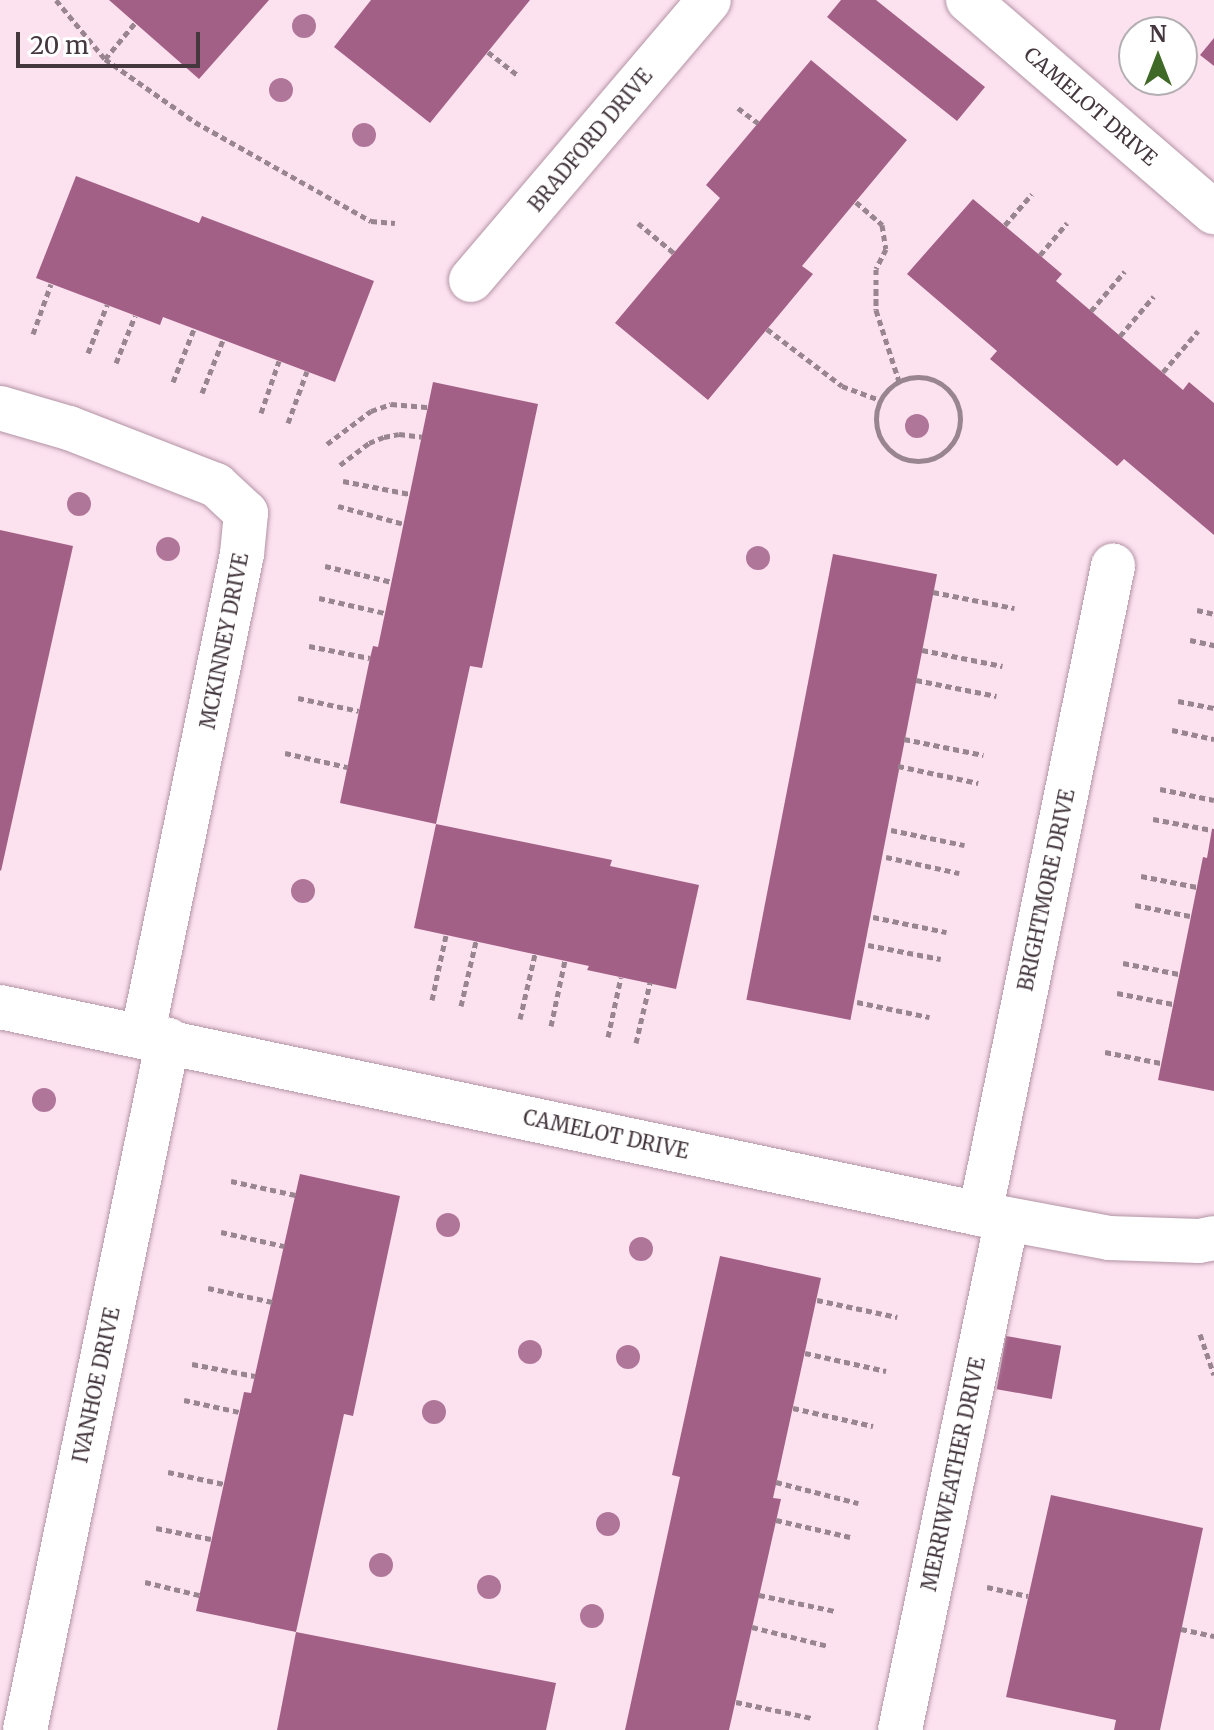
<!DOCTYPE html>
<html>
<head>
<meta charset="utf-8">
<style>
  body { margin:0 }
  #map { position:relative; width:1214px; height:1730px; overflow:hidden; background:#fce1ef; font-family:Merriweather,serif }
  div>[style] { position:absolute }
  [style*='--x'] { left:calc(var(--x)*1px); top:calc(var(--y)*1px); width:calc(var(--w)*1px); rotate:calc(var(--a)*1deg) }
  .building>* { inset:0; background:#a36087; transform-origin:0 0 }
  .path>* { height:5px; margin-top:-2.5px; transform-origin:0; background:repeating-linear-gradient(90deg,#99858f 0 6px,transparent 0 10px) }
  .path>.ring { margin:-2.5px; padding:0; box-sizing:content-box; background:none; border:5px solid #99858f; border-radius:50% }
  .roads { filter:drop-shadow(0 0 2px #b394a4) drop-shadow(0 0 2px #b394a4) }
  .street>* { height:44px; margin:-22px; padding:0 22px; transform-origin:22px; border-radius:22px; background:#fff }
  .trees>* { width:24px; height:24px; margin:-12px; border-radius:50%; background:#b0769a }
  span { translate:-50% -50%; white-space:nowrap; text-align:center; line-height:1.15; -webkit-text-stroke:8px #fff; paint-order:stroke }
  .street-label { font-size:20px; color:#44373e }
  .north { position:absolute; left:1118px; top:16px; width:80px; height:80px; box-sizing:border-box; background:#fff; border:2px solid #b4afb2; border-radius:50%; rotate:0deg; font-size:22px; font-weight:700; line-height:32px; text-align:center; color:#44373e }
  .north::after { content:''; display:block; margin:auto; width:28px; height:36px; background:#3f6926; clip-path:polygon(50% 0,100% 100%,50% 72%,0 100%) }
  .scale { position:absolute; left:16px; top:32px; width:184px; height:36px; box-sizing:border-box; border:4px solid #44373e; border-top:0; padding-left:10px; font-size:24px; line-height:28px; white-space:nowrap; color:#44373e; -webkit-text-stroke:6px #fff; paint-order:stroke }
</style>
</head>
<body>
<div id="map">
  <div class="building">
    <i style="clip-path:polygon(109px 0,269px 0,199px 79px)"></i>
    <i style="clip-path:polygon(371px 0,530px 0,430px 123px,334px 47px)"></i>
    <i style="clip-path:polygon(841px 0,876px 0,985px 87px,957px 121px,827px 17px)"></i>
    <i style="clip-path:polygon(1214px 38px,1214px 66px,1200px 55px)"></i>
    <i style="clip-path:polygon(811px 60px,907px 140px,802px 266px,813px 274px,708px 400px,615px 323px,720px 198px,706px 185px)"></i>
    <i style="clip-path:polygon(76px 176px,199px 223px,202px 216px,374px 281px,335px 382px,163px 317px,160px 325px,36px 278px)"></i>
    <i style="clip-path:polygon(973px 199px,1062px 274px,1056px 281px,1183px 390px,1189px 382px,1214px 403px,1214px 535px,1124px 459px,1117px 466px,990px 359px,997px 351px,907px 274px)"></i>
    <i style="clip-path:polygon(433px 382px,538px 404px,482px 668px,470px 666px,436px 824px,340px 803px,370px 658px,373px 646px,378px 647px)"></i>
    <i style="clip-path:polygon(0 530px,73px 546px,1px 871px,0 870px)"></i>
    <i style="left:833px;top:554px;width:106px;height:454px;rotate:11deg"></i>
    <i style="clip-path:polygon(436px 824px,612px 860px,610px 866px,699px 885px,676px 989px,587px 970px,589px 966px,414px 928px)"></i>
    <i style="clip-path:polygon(1212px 829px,1214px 829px,1214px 1091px,1158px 1080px,1203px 857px,1207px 858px)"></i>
    <i style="clip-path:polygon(300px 1174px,400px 1196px,353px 1416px,344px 1414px,296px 1632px,196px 1611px,244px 1392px,251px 1393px)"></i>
    <i style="clip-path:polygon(720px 1256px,821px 1278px,773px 1498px,781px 1499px,729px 1730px,625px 1730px,680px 1477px,672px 1475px)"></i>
    <i style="left:1006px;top:1336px;width:56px;height:54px;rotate:10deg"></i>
    <i style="clip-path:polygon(1051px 1495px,1203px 1528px,1160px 1730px,1114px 1730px,1116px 1720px,1006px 1697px)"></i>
    <i style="clip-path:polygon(296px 1632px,556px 1683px,546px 1730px,277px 1730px)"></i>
  </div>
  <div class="path">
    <i style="--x:56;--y:0;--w:77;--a:50.3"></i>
    <i style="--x:105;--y:59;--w:110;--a:35"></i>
    <i style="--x:195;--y:122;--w:202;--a:29.4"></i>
    <i style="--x:371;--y:221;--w:24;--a:5"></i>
    <i style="--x:488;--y:52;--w:39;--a:38"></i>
    <i style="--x:105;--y:59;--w:47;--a:-50.2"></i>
    <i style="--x:738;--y:108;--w:25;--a:37"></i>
    <i style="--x:856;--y:202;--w:35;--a:41"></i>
    <i style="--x:882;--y:225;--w:24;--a:81"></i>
    <i style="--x:886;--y:249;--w:22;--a:117"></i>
    <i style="--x:876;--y:269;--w:41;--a:90"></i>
    <i style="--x:876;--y:310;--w:75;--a:72.1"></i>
    <i style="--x:638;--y:223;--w:47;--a:39.8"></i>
    <i style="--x:1005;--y:225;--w:41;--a:-48.9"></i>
    <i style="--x:1040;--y:255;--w:42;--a:-49.8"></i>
    <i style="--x:1091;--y:311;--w:52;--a:-49.6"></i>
    <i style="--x:767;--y:329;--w:94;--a:37.2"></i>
    <i style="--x:842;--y:386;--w:40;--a:20.2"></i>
    <i style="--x:33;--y:334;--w:53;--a:-70.2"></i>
    <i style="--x:1120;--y:336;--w:52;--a:-49.6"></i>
    <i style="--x:88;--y:353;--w:52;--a:-68.4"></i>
    <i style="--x:116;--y:363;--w:51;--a:-68"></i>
    <i style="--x:1163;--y:372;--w:54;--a:-49.5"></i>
    <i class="ring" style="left:876px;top:377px;width:79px;height:79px"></i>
    <i style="--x:173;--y:382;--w:57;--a:-68.4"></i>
    <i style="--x:202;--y:393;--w:57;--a:-68.4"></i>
    <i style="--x:261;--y:413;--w:55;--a:-70.9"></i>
    <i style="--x:288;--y:423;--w:55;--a:-69.9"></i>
    <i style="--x:327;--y:444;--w:55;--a:-36.9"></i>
    <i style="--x:371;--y:411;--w:21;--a:-19"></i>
    <i style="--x:391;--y:404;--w:38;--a:5"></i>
    <i style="--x:340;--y:465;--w:36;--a:-37"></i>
    <i style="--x:369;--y:443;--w:16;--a:-22"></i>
    <i style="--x:384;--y:437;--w:15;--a:-11"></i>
    <i style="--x:399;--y:434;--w:23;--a:7"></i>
    <i style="--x:343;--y:481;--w:68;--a:11"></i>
    <i style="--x:338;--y:506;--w:68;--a:15.3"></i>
    <i style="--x:325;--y:566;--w:69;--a:13.4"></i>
    <i style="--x:933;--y:592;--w:83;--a:11.2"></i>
    <i style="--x:319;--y:598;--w:68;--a:12.8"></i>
    <i style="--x:1197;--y:610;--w:17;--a:13"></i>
    <i style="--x:1190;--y:640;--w:25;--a:12"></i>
    <i style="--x:309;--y:646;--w:62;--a:11.1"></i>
    <i style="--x:922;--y:650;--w:82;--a:11.3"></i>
    <i style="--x:916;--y:680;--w:82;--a:11.3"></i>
    <i style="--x:298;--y:698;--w:62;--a:12"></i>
    <i style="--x:1178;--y:701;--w:37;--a:11"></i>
    <i style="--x:1172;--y:730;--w:43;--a:12.1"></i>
    <i style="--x:904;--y:739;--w:81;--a:11.4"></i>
    <i style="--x:285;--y:753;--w:64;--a:12.7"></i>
    <i style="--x:898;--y:766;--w:82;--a:12"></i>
    <i style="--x:1160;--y:789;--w:55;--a:11.5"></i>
    <i style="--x:1153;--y:819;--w:60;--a:10.6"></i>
    <i style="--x:891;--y:830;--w:75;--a:11.6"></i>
    <i style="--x:886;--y:857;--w:75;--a:12.4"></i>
    <i style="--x:1141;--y:876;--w:57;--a:11.1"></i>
    <i style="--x:1135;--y:905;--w:56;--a:11.3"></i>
    <i style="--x:873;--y:917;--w:75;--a:11.6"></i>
    <i style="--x:868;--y:945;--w:74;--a:10.9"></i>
    <i style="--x:1123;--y:963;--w:57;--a:11.1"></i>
    <i style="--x:1117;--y:993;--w:57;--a:11.1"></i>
    <i style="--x:432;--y:1000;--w:66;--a:-77.8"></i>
    <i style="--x:857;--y:1002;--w:74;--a:11.8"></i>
    <i style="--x:461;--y:1006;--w:67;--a:-77"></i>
    <i style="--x:520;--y:1019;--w:67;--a:-77"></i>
    <i style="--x:551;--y:1026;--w:67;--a:-78"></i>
    <i style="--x:608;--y:1037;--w:61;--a:-77.8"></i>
    <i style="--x:636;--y:1043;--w:62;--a:-76.9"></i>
    <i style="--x:1105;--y:1052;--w:57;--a:11.1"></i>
    <i style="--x:231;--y:1181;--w:66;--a:12.3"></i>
    <i style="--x:221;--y:1232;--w:65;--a:12.5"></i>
    <i style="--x:208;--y:1288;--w:66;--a:12.3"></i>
    <i style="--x:817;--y:1300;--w:82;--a:12"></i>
    <i style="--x:1200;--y:1334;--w:43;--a:71.1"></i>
    <i style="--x:805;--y:1353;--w:83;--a:12.5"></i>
    <i style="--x:192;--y:1364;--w:64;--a:10.8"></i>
    <i style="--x:184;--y:1400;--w:56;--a:12.3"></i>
    <i style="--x:793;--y:1408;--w:82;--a:12.7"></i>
    <i style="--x:168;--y:1472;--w:57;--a:12.1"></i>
    <i style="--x:776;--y:1482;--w:85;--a:14.4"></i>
    <i style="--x:776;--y:1520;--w:76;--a:12.9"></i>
    <i style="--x:156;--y:1528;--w:56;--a:11.3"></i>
    <i style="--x:145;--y:1582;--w:56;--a:13.5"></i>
    <i style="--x:987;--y:1587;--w:42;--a:12.4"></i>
    <i style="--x:759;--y:1595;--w:78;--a:11.9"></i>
    <i style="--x:752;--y:1627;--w:78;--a:14"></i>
    <i style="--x:1181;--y:1629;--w:34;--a:12"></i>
    <i style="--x:736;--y:1702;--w:78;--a:11.9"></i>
  </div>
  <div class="roads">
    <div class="street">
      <i style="--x:968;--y:0;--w:325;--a:40.8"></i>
      <i style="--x:471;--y:280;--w:367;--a:-49.6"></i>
      <i style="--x:0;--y:408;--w:72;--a:16.2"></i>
      <i style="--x:69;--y:428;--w:158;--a:21.2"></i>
      <i style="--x:216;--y:485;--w:41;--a:43"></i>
      <i style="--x:246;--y:513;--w:41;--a:95.6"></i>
      <i style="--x:242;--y:554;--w:490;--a:101.7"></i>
      <i style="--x:0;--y:1007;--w:1002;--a:11.93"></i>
      <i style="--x:980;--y:1214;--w:131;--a:10.5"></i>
      <i style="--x:1109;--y:1238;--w:90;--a:1.9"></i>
      <i style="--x:1199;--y:1241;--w:15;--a:-11"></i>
      <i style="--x:980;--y:1214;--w:662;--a:-78.4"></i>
      <i style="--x:25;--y:1730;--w:705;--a:-78.29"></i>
      <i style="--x:900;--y:1730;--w:522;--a:-78.17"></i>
    </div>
  </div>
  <div class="trees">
    <i style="left:304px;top:26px"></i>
    <i style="left:281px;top:90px"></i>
    <i style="left:364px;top:135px"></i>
    <i style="left:917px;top:426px"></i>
    <i style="left:79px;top:504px"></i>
    <i style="left:168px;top:549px"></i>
    <i style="left:758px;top:558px"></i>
    <i style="left:303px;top:891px"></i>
    <i style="left:44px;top:1100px"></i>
    <i style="left:448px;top:1225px"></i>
    <i style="left:641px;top:1249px"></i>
    <i style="left:530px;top:1352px"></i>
    <i style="left:628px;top:1357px"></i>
    <i style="left:434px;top:1412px"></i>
    <i style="left:608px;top:1524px"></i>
    <i style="left:381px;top:1565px"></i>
    <i style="left:489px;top:1587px"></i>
    <i style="left:592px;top:1616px"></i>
  </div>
  <div class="street-label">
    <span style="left:1091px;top:106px;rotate:41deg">CAMELOT DRIVE</span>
    <span style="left:590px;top:140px;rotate:-50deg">BRADFORD DRIVE</span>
    <span style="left:224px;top:641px;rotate:-79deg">MCKINNEY DRIVE</span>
    <span style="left:1046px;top:890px;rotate:-78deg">BRIGHTMORE DRIVE</span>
    <span style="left:606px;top:1134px;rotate:12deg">CAMELOT DRIVE</span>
    <span style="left:96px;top:1385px;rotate:-78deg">IVANHOE DRIVE</span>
    <span style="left:953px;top:1474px;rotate:-78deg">MERRIWEATHER DRIVE</span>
  </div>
  <div class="north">N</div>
  <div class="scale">20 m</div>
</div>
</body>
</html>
